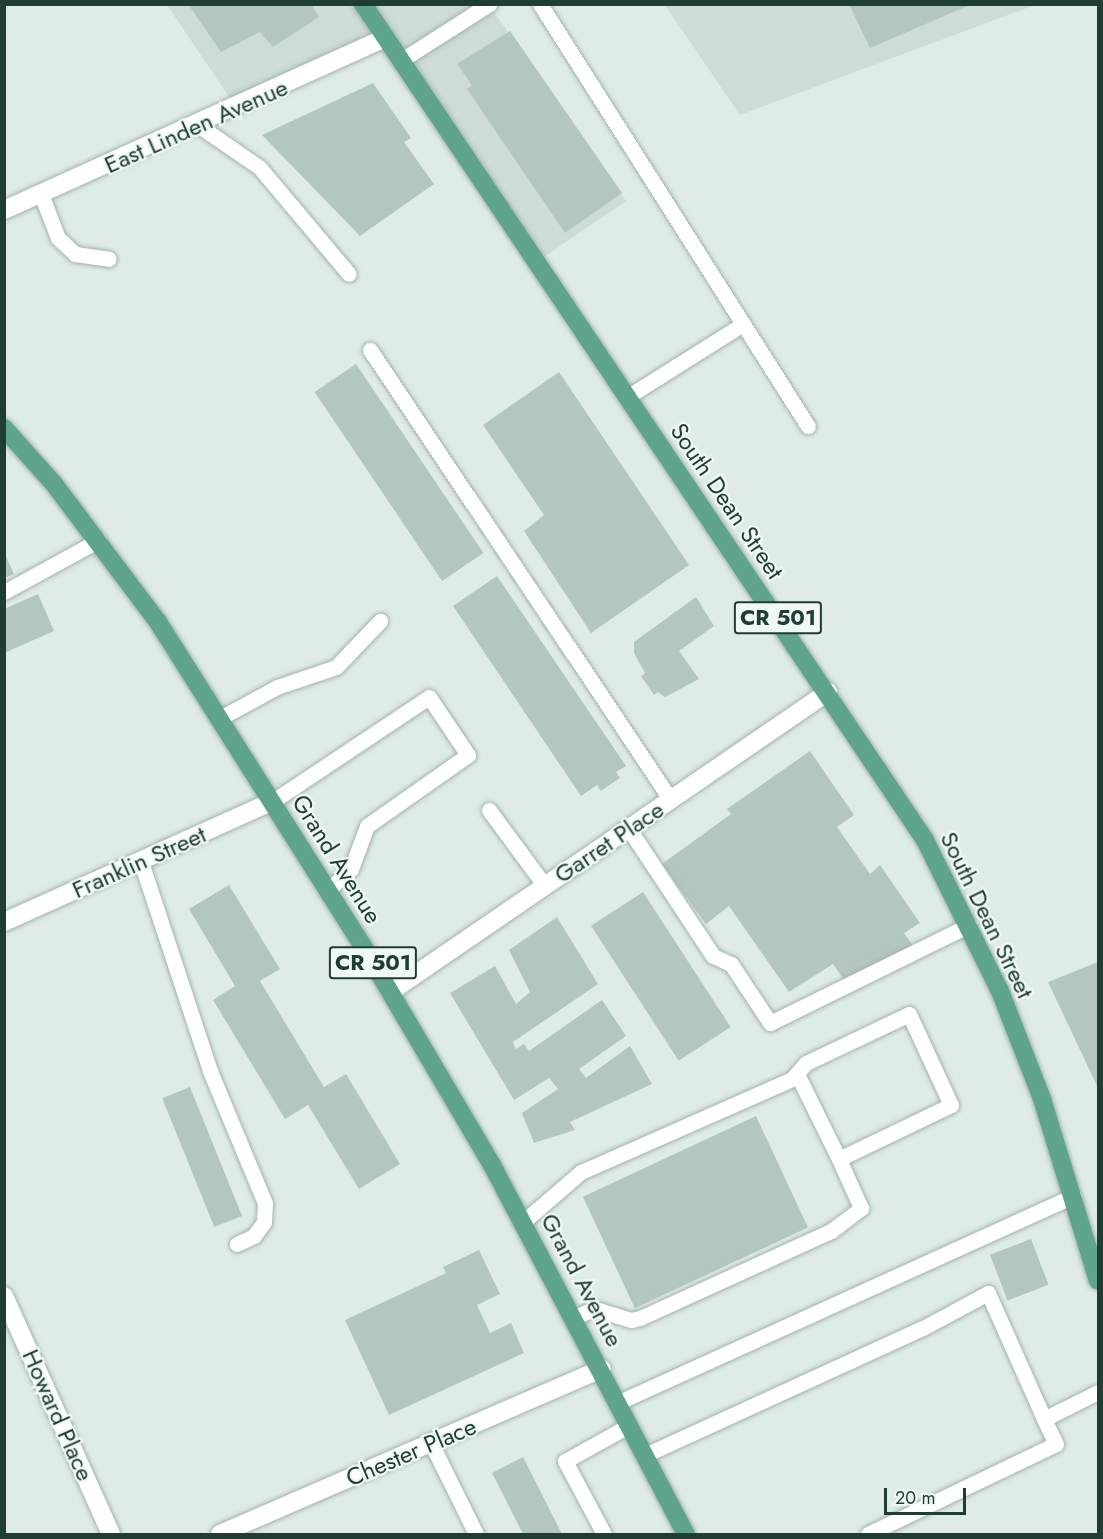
<!DOCTYPE html>
<html>
<head>
<meta charset="utf-8">
<style>
  body { margin:0 }
  #map { position:relative; width:1103px; height:1539px; overflow:hidden; background:#dfece5; font-family:Jost,sans-serif }
  div>[style] { position:absolute }
  [style*='--x'] { left:calc(var(--x)*1px); top:calc(var(--y)*1px); width:calc(var(--w)*1px); rotate:calc(var(--a)*1deg) }
  .built>* { inset:0; background:#cddcd4 }
  .building>* { inset:0; background:#b4c7be; transform-origin:0 0 }
  .roads { filter:drop-shadow(0 0 2px #a2b4ac) drop-shadow(0 0 2px #a2b4ac) }
  .service>* { height:15px; margin:-7.5px; padding:0 7.5px; transform-origin:7.5px; border-radius:7.5px; background:#fff }
  .minor>* { height:18px; margin:-9px; padding:0 9px; transform-origin:9px; border-radius:9px; background:#fff }
  .primary>* { height:18px; margin:-9px; padding:0 9px; transform-origin:9px; border-radius:9px; background:#5fa58e }
  span { translate:-50% -50%; white-space:nowrap; text-align:center; line-height:1.15; -webkit-text-stroke:4.5px #eff8f3; paint-order:stroke }
  .shield-label span { padding:2px 4px; background:#eff8f3; border:2px solid; border-radius:4px; -webkit-text-stroke-width:0 }
  .shield-label { font-size:22px; color:#1f3d32; font-weight:700 }
  .street-label { font-size:24px; color:#1f3d32 }
  .frame { position:absolute; inset:0; border:6px solid #1f3d32; pointer-events:none }
  .scale { position:absolute; left:884px; top:1488px; width:82px; height:27px; box-sizing:border-box; border:3px solid #1f3d32; border-top:0; padding-left:8px; font-size:18px; line-height:21px; white-space:nowrap; color:#1f3d32; -webkit-text-stroke:4px #eff8f3; paint-order:stroke }
</style>
</head>
<body>
<div id="map">
  <div class="built">
    <i style="clip-path:polygon(167px 5px,489px 5px,626px 201px,532px 265px,382px 41px,236px 107px)"></i>
    <i style="clip-path:polygon(665px 5px,1035px 5px,740px 115px)"></i>
  </div>
  <div class="building">
    <i style="clip-path:polygon(188px 4px,311px 4px,319px 17px,273px 47px,260px 32px,221px 52px)"></i>
    <i style="clip-path:polygon(849px 4px,972px 4px,870px 48px)"></i>
    <i style="clip-path:polygon(510px 31px,622px 193px,565px 233px,467px 89px,472px 85px,457px 64px)"></i>
    <i style="clip-path:polygon(373px 83px,411px 138px,404px 142px,434px 184px,360px 236px,262px 135px)"></i>
    <i style="left:356px;top:364px;width:228px;height:50px;rotate:56deg"></i>
    <i style="clip-path:polygon(559px 372px,689px 565px,591px 633px,524px 531px,544px 515px,483px 425px)"></i>
    <i style="clip-path:polygon(4px 552px,14px 574px,4px 578px)"></i>
    <i style="clip-path:polygon(497px 576px,626px 766px,616px 772px,620px 778px,601px 791px,597px 785px,581px 796px,453px 606px)"></i>
    <i style="clip-path:polygon(38px 594px,54px 631px,4px 653px,4px 609px)"></i>
    <i style="clip-path:polygon(696px 597px,714px 626px,679px 651px,699px 679px,665px 697px,658px 692px,654px 695px,641px 676px,645px 673px,634px 653px,634px 642px)"></i>
    <i style="clip-path:polygon(810px 751px,854px 815px,837px 827px,870px 874px,880px 865px,920px 923px,904px 933px,920px 956px,852px 992px,833px 964px,789px 992px,729px 906px,706px 924px,662px 864px,731px 814px,727px 809px)"></i>
    <i style="clip-path:polygon(229px 885px,280px 969px,260px 981px,324px 1087px,346px 1074px,400px 1164px,359px 1189px,308px 1105px,285px 1119px,213px 1000px,235px 986px,189px 909px)"></i>
    <i style="left:643px;top:892px;width:161px;height:62px;rotate:57deg"></i>
    <i style="clip-path:polygon(557px 917px,598px 984px,513px 1042px,516px 1049px,524px 1044px,529px 1051px,602px 1000px,626px 1036px,579px 1069px,586px 1078px,630px 1046px,652px 1084px,570px 1122px,575px 1130px,534px 1143px,522px 1113px,558px 1089px,549px 1078px,514px 1100px,450px 993px,495px 966px,516px 1004px,530px 992px,509px 950px)"></i>
    <i style="clip-path:polygon(1098px 962px,1098px 1088px,1048px 982px)"></i>
    <i style="left:190px;top:1087px;width:139px;height:30px;rotate:68deg"></i>
    <i style="left:756px;top:1116px;width:123px;height:191px;rotate:65deg"></i>
    <i style="left:1031px;top:1239px;width:49px;height:44px;rotate:69deg"></i>
    <i style="clip-path:polygon(479px 1250px,500px 1294px,477px 1305px,490px 1333px,511px 1323px,524px 1353px,389px 1415px,345px 1320px,446px 1273px,443px 1267px)"></i>
    <i style="clip-path:polygon(523px 1457px,562px 1534px,523px 1534px,492px 1473px)"></i>
  </div>
  <div class="roads">
    <div class="service">
      <i style="--x:540;--y:4;--w:500;--a:57.6"></i>
      <i style="--x:400;--y:61;--w:106;--a:-32.6"></i>
      <i style="--x:198;--y:125;--w:75;--a:34.7"></i>
      <i style="--x:260;--y:168;--w:138;--a:50"></i>
      <i style="--x:41;--y:194;--w:47;--a:68.9"></i>
      <i style="--x:58;--y:238;--w:23;--a:43"></i>
      <i style="--x:75;--y:254;--w:34;--a:8"></i>
      <i style="--x:370;--y:350;--w:541;--a:56.22"></i>
      <i style="--x:627;--y:397;--w:137;--a:-32.2"></i>
      <i style="--x:4;--y:592;--w:108;--a:-28.7"></i>
      <i style="--x:220;--y:718;--w:65;--a:-28.5"></i>
      <i style="--x:277;--y:687;--w:62;--a:-18.7"></i>
      <i style="--x:336;--y:667;--w:64;--a:-46.3"></i>
      <i style="--x:273;--y:801;--w:187;--a:-33.7"></i>
      <i style="--x:429;--y:697;--w:70;--a:56.1"></i>
      <i style="--x:468;--y:755;--w:123;--a:144.9"></i>
      <i style="--x:367;--y:826;--w:46;--a:110.4"></i>
      <i style="--x:351;--y:869;--w:31;--a:138"></i>
      <i style="--x:489;--y:810;--w:94;--a:53.6"></i>
      <i style="--x:629;--y:829;--w:152;--a:56.5"></i>
      <i style="--x:713;--y:956;--w:20;--a:24"></i>
      <i style="--x:731;--y:964;--w:71;--a:56.5"></i>
      <i style="--x:770;--y:1023;--w:222;--a:-26.2"></i>
      <i style="--x:141;--y:862;--w:220;--a:71.7"></i>
      <i style="--x:210;--y:1071;--w:143;--a:67.4"></i>
      <i style="--x:265;--y:1203;--w:19;--a:93"></i>
      <i style="--x:264;--y:1222;--w:17;--a:126"></i>
      <i style="--x:254;--y:1236;--w:19;--a:155"></i>
      <i style="--x:523;--y:1222;--w:77;--a:-40.8"></i>
      <i style="--x:581;--y:1172;--w:231;--a:-23.8"></i>
      <i style="--x:792;--y:1079;--w:21;--a:-49"></i>
      <i style="--x:806;--y:1063;--w:114;--a:-25.4"></i>
      <i style="--x:909;--y:1014;--w:100;--a:65.2"></i>
      <i style="--x:951;--y:1105;--w:124;--a:154.3"></i>
      <i style="--x:839;--y:1159;--w:95;--a:-116.3"></i>
      <i style="--x:574;--y:1317;--w:22;--a:-21"></i>
      <i style="--x:595;--y:1309;--w:38;--a:17"></i>
      <i style="--x:631;--y:1320;--w:9;--a:-13"></i>
      <i style="--x:640;--y:1318;--w:210;--a:-24.5"></i>
      <i style="--x:831;--y:1231;--w:38;--a:-37"></i>
      <i style="--x:861;--y:1208;--w:54;--a:-114.2"></i>
      <i style="--x:619;--y:1402;--w:499;--a:-24.4"></i>
      <i style="--x:431;--y:1443;--w:102;--a:63.7"></i>
      <i style="--x:645;--y:1455;--w:306;--a:-24.6"></i>
      <i style="--x:923;--y:1328;--w:74;--a:-28.3"></i>
      <i style="--x:988;--y:1293;--w:138;--a:66"></i>
      <i style="--x:1044;--y:1419;--w:60;--a:-26.6"></i>
      <i style="--x:604;--y:1534;--w:83;--a:-118.1"></i>
      <i style="--x:565;--y:1461;--w:74;--a:-29"></i>
      <i style="--x:868;--y:1534;--w:208;--a:-25.6"></i>
      <i style="--x:1056;--y:1444;--w:28;--a:-116"></i>
    </div>
    <div class="minor">
      <i style="--x:4;--y:210;--w:418;--a:-24.3"></i>
      <i style="--x:4;--y:922;--w:295;--a:-24.2"></i>
      <i style="--x:390;--y:992;--w:531;--a:-34.41"></i>
      <i style="--x:4;--y:1296;--w:261;--a:65.8"></i>
      <i style="--x:220;--y:1534;--w:416;--a:-23.4"></i>
    </div>
    <div class="primary">
      <i style="--x:363;--y:4;--w:1007;--a:56.09"></i>
      <i style="--x:925;--y:840;--w:169;--a:63.6"></i>
      <i style="--x:1000;--y:991;--w:116;--a:68.7"></i>
      <i style="--x:1042;--y:1099;--w:190;--a:72.9"></i>
      <i style="--x:4;--y:428;--w:75;--a:48.2"></i>
      <i style="--x:54;--y:484;--w:173;--a:53"></i>
      <i style="--x:158;--y:622;--w:383;--a:57.7"></i>
      <i style="--x:363;--y:946;--w:254;--a:59.5"></i>
      <i style="--x:492;--y:1165;--w:417;--a:62.3"></i>
    </div>
  </div>
  <div class="shield-label">
    <span style="left:778px;top:618px">CR 501</span>
    <span style="left:373px;top:963px">CR 501</span>
  </div>
  <div class="street-label">
    <span style="left:196px;top:126px;rotate:-24deg">East Linden Avenue</span>
    <span style="left:727px;top:501px;rotate:56deg">South Dean Street</span>
    <span style="left:609px;top:842px;rotate:-34deg">Garret Place</span>
    <span style="left:337px;top:859px;rotate:58deg">Grand Avenue</span>
    <span style="left:139px;top:862px;rotate:-24deg">Franklin Street</span>
    <span style="left:987px;top:915px;rotate:64deg">South Dean Street</span>
    <span style="left:582px;top:1280px;rotate:62deg">Grand Avenue</span>
    <span style="left:58px;top:1415px;rotate:66deg">Howard Place</span>
    <span style="left:411px;top:1452px;rotate:-23deg">Chester Place</span>
  </div>
  <div class="frame"></div>
  <div class="scale">20 m</div>
</div>
</body>
</html>
